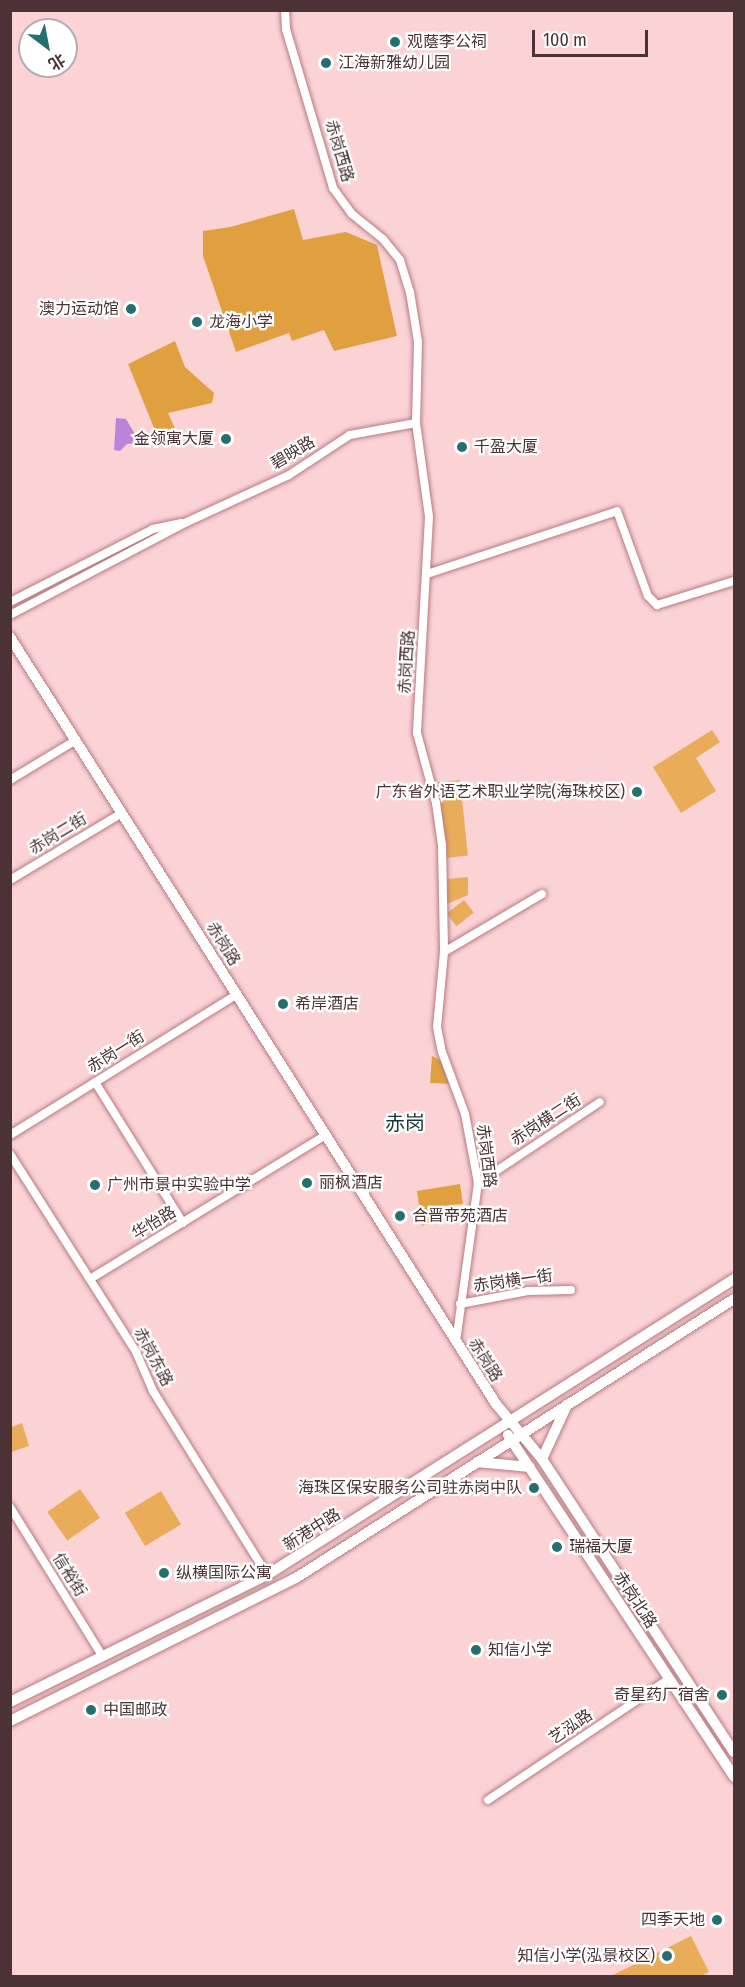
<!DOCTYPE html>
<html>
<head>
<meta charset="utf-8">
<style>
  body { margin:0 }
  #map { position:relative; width:745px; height:1987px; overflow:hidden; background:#fbd3d5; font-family:"Fira Sans Condensed","Noto Sans SC",sans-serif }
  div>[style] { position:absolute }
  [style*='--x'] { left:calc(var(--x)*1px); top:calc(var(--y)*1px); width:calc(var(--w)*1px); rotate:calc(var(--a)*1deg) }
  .green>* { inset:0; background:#e9ad59; transform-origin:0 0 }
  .forest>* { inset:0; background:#e1a040 }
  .water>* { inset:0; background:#bb84d9 }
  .roads { filter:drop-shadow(0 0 2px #b77a80) drop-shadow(0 0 2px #b77a80) }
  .minor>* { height:8px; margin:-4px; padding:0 4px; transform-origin:4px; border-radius:4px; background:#fff }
  .major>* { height:10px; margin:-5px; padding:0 5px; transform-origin:5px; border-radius:5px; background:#fff }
  .dots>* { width:16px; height:16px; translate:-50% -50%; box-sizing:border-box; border:3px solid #fff; border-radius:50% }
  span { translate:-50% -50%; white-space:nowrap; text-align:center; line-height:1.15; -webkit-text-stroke:4.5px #fff; paint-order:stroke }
  .poi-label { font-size:16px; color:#4b3234 }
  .left { translate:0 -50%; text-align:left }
  .right { translate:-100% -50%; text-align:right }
  .street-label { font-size:16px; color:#4b3234 }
  .quarter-label { font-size:20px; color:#163938 }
  .frame { position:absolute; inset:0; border:12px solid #4b3234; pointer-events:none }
  .north { position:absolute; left:18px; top:18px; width:60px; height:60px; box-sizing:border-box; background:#fff; border:2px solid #b7adae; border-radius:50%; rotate:148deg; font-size:16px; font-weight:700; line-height:24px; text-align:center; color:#4b3234 }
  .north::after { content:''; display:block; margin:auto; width:21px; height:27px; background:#25706e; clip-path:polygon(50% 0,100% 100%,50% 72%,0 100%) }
  .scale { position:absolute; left:532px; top:30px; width:116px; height:27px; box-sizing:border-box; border:3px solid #4b3234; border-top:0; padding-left:8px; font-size:18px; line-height:21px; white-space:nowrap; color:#4b3234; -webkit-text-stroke:4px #fff; paint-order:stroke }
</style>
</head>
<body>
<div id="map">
  <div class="green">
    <i style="clip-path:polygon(712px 730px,720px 742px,696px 758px,716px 791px,681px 813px,653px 767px)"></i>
    <i style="left:460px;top:780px;width:76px;height:22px;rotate:84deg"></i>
    <i style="clip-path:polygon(468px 877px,468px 895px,447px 904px,447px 879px)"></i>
    <i style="left:464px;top:900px;width:16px;height:22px;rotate:52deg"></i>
    <i style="clip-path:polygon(22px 1423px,29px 1446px,11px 1452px,11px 1427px)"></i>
    <i style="left:80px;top:1489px;width:35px;height:40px;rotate:55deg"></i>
    <i style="left:161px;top:1491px;width:39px;height:42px;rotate:59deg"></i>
    <i style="clip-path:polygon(691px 1936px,709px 1972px,701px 1976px,611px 1976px)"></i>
  </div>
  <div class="forest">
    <i style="clip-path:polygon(294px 209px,303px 240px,346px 232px,377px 245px,397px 336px,334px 351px,324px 330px,292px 341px,289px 333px,236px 352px,203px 256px,203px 231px,230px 227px)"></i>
    <i style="clip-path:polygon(175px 341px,185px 367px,214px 393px,212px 403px,168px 413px,178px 435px,161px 445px,128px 364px)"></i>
    <i style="clip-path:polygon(432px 1056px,445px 1063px,453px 1084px,430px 1083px)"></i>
    <i style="clip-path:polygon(460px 1184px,463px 1204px,442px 1206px,434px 1220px,422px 1226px,417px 1191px)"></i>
  </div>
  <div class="water">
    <i style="clip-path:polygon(116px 418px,126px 419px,136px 436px,135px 443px,127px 444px,120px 451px,114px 450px)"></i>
  </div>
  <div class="roads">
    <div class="minor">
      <i style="--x:285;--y:10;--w:19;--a:87"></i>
      <i style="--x:286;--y:29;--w:166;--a:73.5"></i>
      <i style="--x:333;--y:188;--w:32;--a:54"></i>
      <i style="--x:352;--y:214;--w:40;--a:39"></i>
      <i style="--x:383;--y:239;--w:27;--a:51"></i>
      <i style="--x:400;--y:260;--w:34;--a:73"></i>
      <i style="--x:410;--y:292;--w:51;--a:80.9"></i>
      <i style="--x:418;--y:342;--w:81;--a:91.4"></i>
      <i style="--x:416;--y:423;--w:95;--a:82.1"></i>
      <i style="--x:429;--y:517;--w:216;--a:93.2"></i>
      <i style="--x:417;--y:733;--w:73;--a:74.8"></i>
      <i style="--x:436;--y:803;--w:42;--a:81.9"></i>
      <i style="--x:442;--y:845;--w:107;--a:88.9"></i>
      <i style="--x:444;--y:952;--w:75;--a:95.3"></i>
      <i style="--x:437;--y:1027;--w:25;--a:79"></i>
      <i style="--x:442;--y:1052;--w:66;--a:69.6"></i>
      <i style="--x:465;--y:1114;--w:70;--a:79.3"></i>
      <i style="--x:478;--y:1183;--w:161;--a:97.9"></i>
      <i style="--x:427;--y:574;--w:200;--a:-18.3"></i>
      <i style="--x:617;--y:511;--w:90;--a:70"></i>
      <i style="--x:648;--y:596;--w:13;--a:45"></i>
      <i style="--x:657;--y:605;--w:81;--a:-17.3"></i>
      <i style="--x:10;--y:602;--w:161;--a:-27"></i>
      <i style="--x:153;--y:529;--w:29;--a:-12"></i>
      <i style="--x:10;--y:615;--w:200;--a:-27.7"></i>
      <i style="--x:187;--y:522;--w:112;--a:-24.7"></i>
      <i style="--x:289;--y:475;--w:73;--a:-33.3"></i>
      <i style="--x:350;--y:435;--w:67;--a:-10.3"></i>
      <i style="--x:10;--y:780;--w:77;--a:-31.2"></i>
      <i style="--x:10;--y:880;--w:131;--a:-30.9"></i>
      <i style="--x:444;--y:952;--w:114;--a:-30.6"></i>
      <i style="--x:95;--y:1082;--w:166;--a:58"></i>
      <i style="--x:10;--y:1135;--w:267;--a:-31.8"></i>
      <i style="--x:10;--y:1154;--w:235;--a:57.5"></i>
      <i style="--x:136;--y:1352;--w:43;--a:66.4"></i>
      <i style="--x:153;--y:1391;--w:216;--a:58.2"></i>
      <i style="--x:478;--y:1183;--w:146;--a:-33.6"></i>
      <i style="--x:90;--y:1279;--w:276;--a:-31.4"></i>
      <i style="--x:460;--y:1304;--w:69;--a:-10.8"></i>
      <i style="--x:528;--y:1291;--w:43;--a:-1.3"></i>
      <i style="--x:10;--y:1507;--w:176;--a:58.2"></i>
      <i style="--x:488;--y:1800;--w:218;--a:-33.8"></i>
    </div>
    <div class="major">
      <i style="--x:10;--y:637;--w:908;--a:57.64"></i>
      <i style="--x:496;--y:1404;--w:72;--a:50.1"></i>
      <i style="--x:542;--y:1459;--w:350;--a:56.8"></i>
      <i style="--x:508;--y:1435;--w:410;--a:56.5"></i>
      <i style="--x:542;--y:1459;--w:60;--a:-65.2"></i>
      <i style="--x:477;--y:1462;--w:53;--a:5.4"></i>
      <i style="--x:10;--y:1702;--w:287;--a:-26.3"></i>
      <i style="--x:267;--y:1575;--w:553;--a:-32.37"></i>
      <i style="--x:10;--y:1721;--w:320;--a:-26.6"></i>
      <i style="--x:296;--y:1578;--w:519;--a:-32.5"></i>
    </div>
  </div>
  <div class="dots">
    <i style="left:395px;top:42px;background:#25706e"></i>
    <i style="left:326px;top:63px;background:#25706e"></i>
    <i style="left:131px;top:309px;background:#25706e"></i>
    <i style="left:197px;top:322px;background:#25706e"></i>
    <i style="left:226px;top:439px;background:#25706e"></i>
    <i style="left:462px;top:447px;background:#25706e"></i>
    <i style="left:637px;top:792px;background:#25706e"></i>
    <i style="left:283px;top:1004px;background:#25706e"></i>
    <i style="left:307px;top:1183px;background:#25706e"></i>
    <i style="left:95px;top:1185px;background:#25706e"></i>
    <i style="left:400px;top:1216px;background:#25706e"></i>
    <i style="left:534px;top:1488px;background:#25706e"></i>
    <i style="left:557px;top:1547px;background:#25706e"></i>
    <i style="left:164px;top:1573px;background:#25706e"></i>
    <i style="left:476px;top:1650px;background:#25706e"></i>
    <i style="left:722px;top:1695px;background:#25706e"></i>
    <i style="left:91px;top:1710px;background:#25706e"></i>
    <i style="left:717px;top:1920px;background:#25706e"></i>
    <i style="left:667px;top:1956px;background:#25706e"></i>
  </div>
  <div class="poi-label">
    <span class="left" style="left:407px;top:42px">观蔭李公祠</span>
    <span class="left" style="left:338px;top:63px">江海新雅幼儿园</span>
    <span class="right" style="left:119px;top:309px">澳力运动馆</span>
    <span class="left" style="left:209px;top:322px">龙海小学</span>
    <span class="right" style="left:214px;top:439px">金领寓大厦</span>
    <span class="left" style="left:474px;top:447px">千盈大厦</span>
    <span class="right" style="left:625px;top:792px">广东省外语艺术职业学院(海珠校区)</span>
    <span class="left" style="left:295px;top:1004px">希岸酒店</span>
    <span class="left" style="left:319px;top:1183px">丽枫酒店</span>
    <span class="left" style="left:107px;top:1185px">广州市景中实验中学</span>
    <span class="left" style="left:412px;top:1216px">合晋帝苑酒店</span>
    <span class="right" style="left:522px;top:1488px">海珠区保安服务公司驻赤岗中队</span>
    <span class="left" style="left:569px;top:1547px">瑞福大厦</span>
    <span class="left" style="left:176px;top:1573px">纵横国际公寓</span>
    <span class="left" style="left:488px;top:1650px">知信小学</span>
    <span class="right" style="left:710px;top:1695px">奇星药厂宿舍</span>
    <span class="left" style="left:103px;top:1710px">中国邮政</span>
    <span class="right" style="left:705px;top:1920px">四季天地</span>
    <span class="right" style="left:655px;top:1956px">知信小学(泓景校区)</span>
  </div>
  <div class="street-label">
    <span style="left:339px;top:151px;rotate:74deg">赤岗西路</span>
    <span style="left:293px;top:453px;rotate:-31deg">碧映路</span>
    <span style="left:407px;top:662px;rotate:-86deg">赤岗西路</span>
    <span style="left:58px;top:834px;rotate:-31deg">赤岗二街</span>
    <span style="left:223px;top:944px;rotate:58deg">赤岗路</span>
    <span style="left:116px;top:1052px;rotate:-32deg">赤岗一街</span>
    <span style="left:546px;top:1120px;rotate:-33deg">赤岗横二街</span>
    <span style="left:486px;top:1156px;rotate:83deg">赤岗西路</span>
    <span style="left:154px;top:1223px;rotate:-31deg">华怡路</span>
    <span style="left:513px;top:1281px;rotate:-8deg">赤岗横一街</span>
    <span style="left:153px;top:1357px;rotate:62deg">赤岗东路</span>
    <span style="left:485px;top:1360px;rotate:58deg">赤岗路</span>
    <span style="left:312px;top:1530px;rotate:-32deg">新港中路</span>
    <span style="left:69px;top:1575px;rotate:58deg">信裕街</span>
    <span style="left:635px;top:1600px;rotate:57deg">赤岗北路</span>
    <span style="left:571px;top:1727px;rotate:-34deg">艺泓路</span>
  </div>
  <div class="quarter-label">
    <span style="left:405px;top:1123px">赤岗</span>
  </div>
  <div class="frame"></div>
  <div class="north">北</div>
  <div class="scale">100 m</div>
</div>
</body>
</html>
